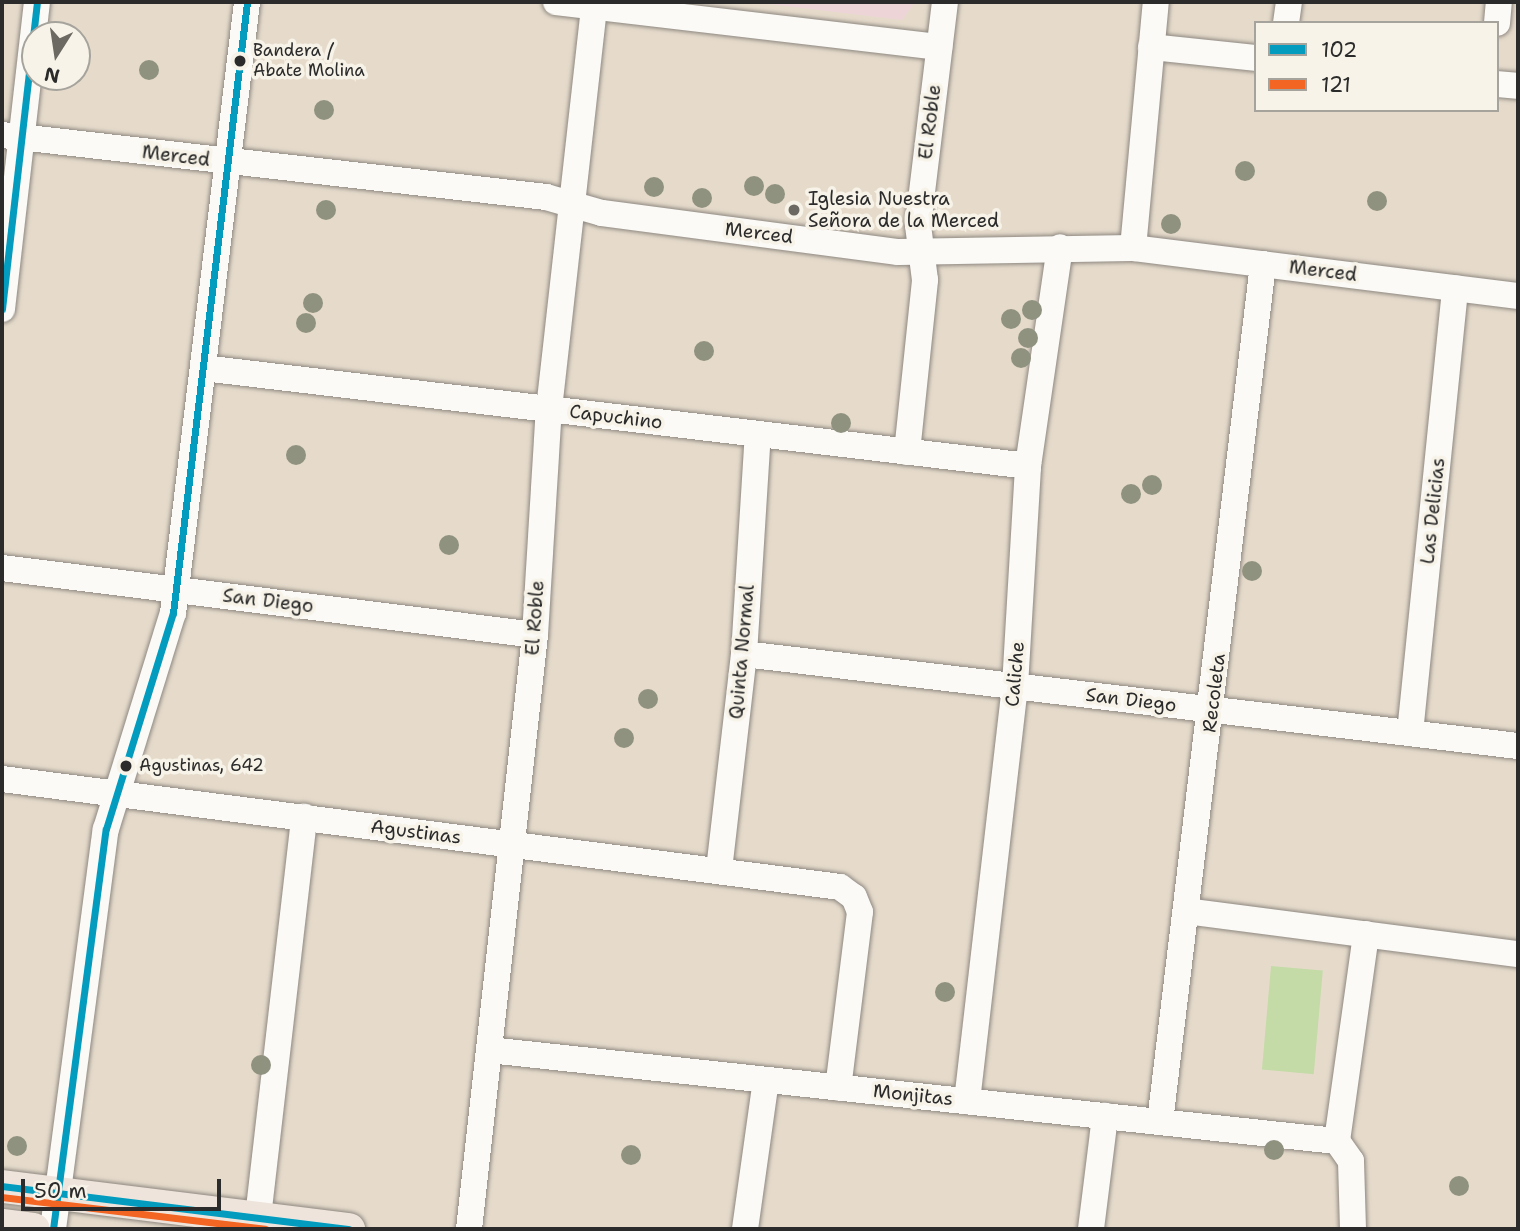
<!DOCTYPE html>
<html>
<head>
<meta charset="utf-8">
<style>
  body { margin:0 }
  #map { position:relative; width:1520px; height:1231px; overflow:hidden; background:#e6dbcb; font-family:"Shantell Sans",sans-serif }
  div>[style] { position:absolute }
  [style*='--x'] { left:calc(var(--x)*1px); top:calc(var(--y)*1px); width:calc(var(--w)*1px); rotate:calc(var(--a)*1deg) }
  .built>* { inset:0; background:#edd4d7 }
  .green>* { inset:0; background:#c4dba7; transform-origin:0 0 }
  .roads { filter:drop-shadow(0 0 2px #8e8881) drop-shadow(0 0 2px #8e8881) }
  .minor>* { height:26px; margin:-13px; padding:0 13px; transform-origin:13px; border-radius:13px; background:#fbfaf7 }
  .major>* { height:33px; margin:-16.5px; padding:0 16.5px; transform-origin:16.5px; border-radius:16.5px; background:#eee4dc }
  .bus-1>* { height:7px; margin:-3.5px; padding:0 3.5px; transform-origin:3.5px; border-radius:3.5px; background:#049cbe }
  .bus-2>* { height:7px; margin:-3.5px; padding:0 3.5px; transform-origin:3.5px; border-radius:3.5px; background:#f26522 }
  .trees>* { width:20px; height:20px; margin:-10px; border-radius:50%; background:#909280 }
  .dots>* { width:19px; height:19px; translate:-50% -50%; box-sizing:border-box; border:4px solid #f7f3e8; border-radius:50% }
  span { translate:-50% -50%; white-space:nowrap; text-align:center; line-height:1.15; -webkit-text-stroke:7px #f7f3e8; paint-order:stroke }
  .bus-label { font-size:17px; color:#2b2b2b }
  .left { translate:0 -50%; text-align:left }
  .street-label { font-size:19px; color:#2b2b2b }
  .poi-label { font-size:19px; color:#2b2b2b }
  .frame { position:absolute; inset:0; border:4px solid #2b2b2b; pointer-events:none }
  .legend { position:absolute; left:1254px; top:21px; width:245px; height:91px; box-sizing:border-box; background:#f7f3e8; border:2px solid #a5a39c; margin:0; padding:9px 12px; list-style:none; font-size:21px; color:#2b2b2b }
  .legend li { display:flex; align-items:center; gap:14px; height:35px }
  .legend b { width:35px; border:2px solid #a5a39c }
  .north { position:absolute; left:21px; top:21px; width:70px; height:70px; box-sizing:border-box; background:#f7f3e8; border:2px solid #a5a39c; border-radius:50%; rotate:192deg; font-size:19px; font-weight:700; line-height:28px; text-align:center; color:#2b2b2b }
  .north::after { content:''; display:block; margin:auto; width:24px; height:32px; background:#6c6963; clip-path:polygon(50% 0,100% 100%,50% 72%,0 100%) }
  .scale { position:absolute; left:21px; top:1179px; width:200px; height:32px; box-sizing:border-box; border:4px solid #2b2b2b; border-top:0; padding-left:9px; font-size:21px; line-height:24px; white-space:nowrap; color:#2b2b2b; -webkit-text-stroke:5px #f7f3e8; paint-order:stroke }
</style>
</head>
<body>
<div id="map">
  <div class="built">
    <i style="clip-path:polygon(752px 2px,915px 2px,902px 20px)"></i>
  </div>
  <div class="green">
    <i style="left:1271px;top:966px;width:52px;height:104px;rotate:5deg"></i>
  </div>
  <div class="roads">
    <div class="minor">
      <i style="--x:556;--y:2;--w:386;--a:6.7"></i>
      <i style="--x:1286;--y:23;--w:21;--a:-82"></i>
      <i style="--x:1497;--y:23;--w:21;--a:-85"></i>
      <i style="--x:1151;--y:47;--w:106;--a:6"></i>
      <i style="--x:1497;--y:84;--w:21;--a:5"></i>
      <i style="--x:2;--y:135;--w:548;--a:6.5"></i>
      <i style="--x:546;--y:197;--w:58;--a:15.9"></i>
      <i style="--x:602;--y:213;--w:299;--a:7.5"></i>
      <i style="--x:898;--y:252;--w:235;--a:-1"></i>
      <i style="--x:1133;--y:248;--w:388;--a:7.1"></i>
      <i style="--x:1133;--y:248;--w:247;--a:-84.7"></i>
      <i style="--x:2;--y:309;--w:309;--a:-83.5"></i>
      <i style="--x:203;--y:368;--w:831;--a:6.77"></i>
      <i style="--x:907;--y:452;--w:173;--a:-84"></i>
      <i style="--x:925;--y:280;--w:55;--a:-97.3"></i>
      <i style="--x:918;--y:225;--w:225;--a:-83.1"></i>
      <i style="--x:2;--y:568;--w:537;--a:7.16"></i>
      <i style="--x:744;--y:654;--w:779;--a:6.78"></i>
      <i style="--x:1410;--y:733;--w:447;--a:-84.2"></i>
      <i style="--x:2;--y:779;--w:845;--a:7.34"></i>
      <i style="--x:840;--y:887;--w:17;--a:36"></i>
      <i style="--x:854;--y:897;--w:16;--a:68"></i>
      <i style="--x:860;--y:912;--w:177;--a:97.1"></i>
      <i style="--x:719;--y:870;--w:217;--a:-83.4"></i>
      <i style="--x:744;--y:654;--w:220;--a:-86.4"></i>
      <i style="--x:1186;--y:911;--w:335;--a:7.4"></i>
      <i style="--x:489;--y:1050;--w:853;--a:6.13"></i>
      <i style="--x:967;--y:1101;--w:418;--a:-83.4"></i>
      <i style="--x:1015;--y:686;--w:220;--a:-86.6"></i>
      <i style="--x:1028;--y:466;--w:221;--a:-81.7"></i>
      <i style="--x:1160;--y:1122;--w:864;--a:-83.15"></i>
      <i style="--x:258;--y:1217;--w:403;--a:-83.4"></i>
      <i style="--x:53;--y:1229;--w:403;--a:-82.5"></i>
      <i style="--x:106;--y:829;--w:226;--a:-72.8"></i>
      <i style="--x:173;--y:613;--w:615;--a:-83.09"></i>
      <i style="--x:469;--y:1229;--w:598;--a:-83.66"></i>
      <i style="--x:535;--y:635;--w:226;--a:-86.5"></i>
      <i style="--x:549;--y:409;--w:406;--a:-83.6"></i>
      <i style="--x:745;--y:1229;--w:150;--a:-82"></i>
      <i style="--x:1091;--y:1229;--w:114;--a:-82.9"></i>
      <i style="--x:1353;--y:1229;--w:68;--a:-91.7"></i>
      <i style="--x:1351;--y:1161;--w:24;--a:-125"></i>
      <i style="--x:1337;--y:1141;--w:209;--a:-82"></i>
    </div>
    <div class="major">
      <i style="--x:2;--y:1186;--w:349;--a:7.1"></i>
      <i style="--x:2;--y:1225;--w:31;--a:7"></i>
    </div>
  </div>
  <div class="bus-1">
    <i style="--x:2;--y:309;--w:309;--a:-83.5"></i>
    <i style="--x:2;--y:1186;--w:349;--a:7.1"></i>
    <i style="--x:53;--y:1229;--w:403;--a:-82.5"></i>
    <i style="--x:106;--y:829;--w:226;--a:-72.8"></i>
    <i style="--x:173;--y:613;--w:615;--a:-83.09"></i>
  </div>
  <div class="bus-2">
    <i style="--x:2;--y:1197;--w:265;--a:6.9"></i>
  </div>
  <div class="trees">
    <i style="left:149px;top:70px"></i>
    <i style="left:324px;top:110px"></i>
    <i style="left:1245px;top:171px"></i>
    <i style="left:754px;top:186px"></i>
    <i style="left:654px;top:187px"></i>
    <i style="left:775px;top:194px"></i>
    <i style="left:702px;top:198px"></i>
    <i style="left:1377px;top:201px"></i>
    <i style="left:326px;top:210px"></i>
    <i style="left:1171px;top:224px"></i>
    <i style="left:313px;top:303px"></i>
    <i style="left:1032px;top:310px"></i>
    <i style="left:1011px;top:319px"></i>
    <i style="left:306px;top:323px"></i>
    <i style="left:1028px;top:338px"></i>
    <i style="left:704px;top:351px"></i>
    <i style="left:1021px;top:358px"></i>
    <i style="left:841px;top:423px"></i>
    <i style="left:296px;top:455px"></i>
    <i style="left:1152px;top:485px"></i>
    <i style="left:1131px;top:494px"></i>
    <i style="left:449px;top:545px"></i>
    <i style="left:1252px;top:571px"></i>
    <i style="left:648px;top:699px"></i>
    <i style="left:624px;top:738px"></i>
    <i style="left:945px;top:992px"></i>
    <i style="left:261px;top:1065px"></i>
    <i style="left:17px;top:1146px"></i>
    <i style="left:1274px;top:1150px"></i>
    <i style="left:631px;top:1155px"></i>
    <i style="left:1459px;top:1186px"></i>
  </div>
  <div class="dots">
    <i style="left:240px;top:61px;background:#2b2b2b"></i>
    <i style="left:794px;top:210px;background:#6c6963"></i>
    <i style="left:126px;top:766px;background:#2b2b2b"></i>
  </div>
  <div class="bus-label">
    <span class="left" style="left:253px;top:61px">Bandera /<br>Abate Molina</span>
    <span class="left" style="left:139px;top:766px">Agustinas, 642</span>
  </div>
  <div class="street-label">
    <span style="left:930px;top:122px;rotate:-83deg">El Roble</span>
    <span style="left:176px;top:156px;rotate:7deg">Merced</span>
    <span style="left:759px;top:233px;rotate:7deg">Merced</span>
    <span style="left:1323px;top:271px;rotate:7deg">Merced</span>
    <span style="left:616px;top:417px;rotate:7deg">Capuchino</span>
    <span style="left:1433px;top:511px;rotate:-84deg">Las Delicias</span>
    <span style="left:268px;top:601px;rotate:7deg">San Diego</span>
    <span style="left:535px;top:618px;rotate:-86deg">El Roble</span>
    <span style="left:742px;top:652px;rotate:-85deg">Quinta Normal</span>
    <span style="left:1015px;top:674px;rotate:-85deg">Caliche</span>
    <span style="left:1214px;top:693px;rotate:-83deg">Recoleta</span>
    <span style="left:1131px;top:700px;rotate:7deg">San Diego</span>
    <span style="left:416px;top:832px;rotate:7deg">Agustinas</span>
    <span style="left:913px;top:1095px;rotate:6deg">Monjitas</span>
  </div>
  <div class="poi-label">
    <span class="left" style="left:808px;top:210px">Iglesia Nuestra<br>Señora de la Merced</span>
  </div>
  <div class="frame"></div>
  <ul class="legend">
  <li><b style="height:9px;background:#049cbe"></b>102</li>
  <li><b style="height:9px;background:#f26522"></b>121</li>
  </ul>
  <div class="north">N</div>
  <div class="scale">50 m</div>
</div>
</body>
</html>
